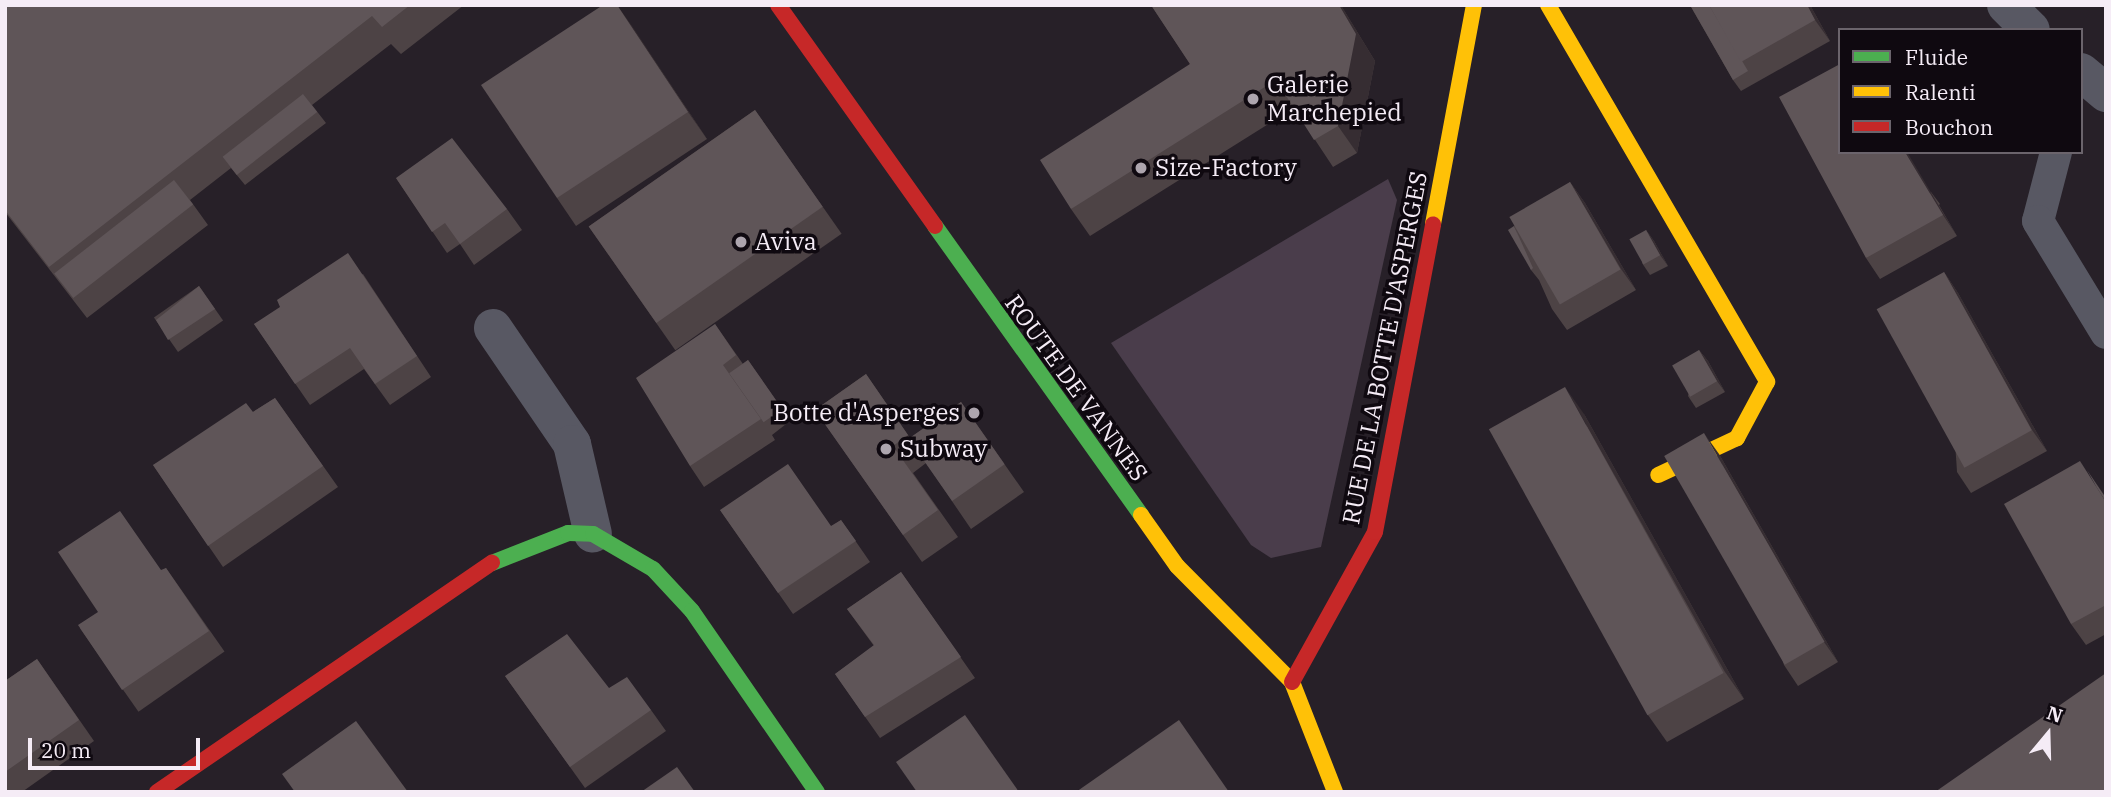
<!DOCTYPE html>
<html>
<head>
<meta charset="utf-8">
<style>
  body { margin:0 }
  #map { position:relative; width:2111px; height:797px; overflow:hidden; background:#272028; font-family:"IBM Plex Serif",serif }
  div>[style] { position:absolute }
  [style*='--x'] { left:calc(var(--x)*1px); top:calc(var(--y)*1px); width:calc(var(--w)*1px); rotate:calc(var(--a)*1deg) }
  .green>* { inset:0; background:#4a3d4b }
  .lane>* { height:32px; margin:-16px; padding:0 16px; transform-origin:16px; border-radius:16px; background:#585863 }
  .street>* { height:38px; margin:-19px; padding:0 19px; transform-origin:19px; border-radius:19px; background:#585863 }
  .fast>* { height:16px; margin:-8px; padding:0 8px; transform-origin:8px; border-radius:8px; background:#4caf50 }
  .slow>* { height:16px; margin:-8px; padding:0 8px; transform-origin:8px; border-radius:8px; background:#ffc107 }
  .jam>* { height:16px; margin:-8px; padding:0 8px; transform-origin:8px; border-radius:8px; background:#c62828 }
  .wall>* { inset:0; background:#4d4345; transform-origin:0 0 }
  .shaded-wall>* { inset:0; background:#362d32 }
  .building>* { inset:0; background:#5f5558; transform-origin:0 0 }
  .dots>* { width:19px; height:19px; translate:-50% -50%; box-sizing:border-box; border:4px solid #0f0910; border-radius:50% }
  span { translate:-50% -50%; white-space:nowrap; text-align:center; line-height:1.15; -webkit-text-stroke:7px #0f0910; paint-order:stroke }
  .poi-label { font-size:24px; color:#f5ecf6 }
  .left { translate:0 -50%; text-align:left }
  .right { translate:-100% -50%; text-align:right }
  .street-label { font-size:24px; color:#f5ecf6 }
  .frame { position:absolute; inset:0; border:7px solid #f5ecf6; pointer-events:none }
  .legend { position:absolute; left:1838px; top:28px; width:245px; height:126px; box-sizing:border-box; background:#0f0910; border:2px solid #6b646c; margin:0; padding:9px 12px; list-style:none; font-size:21px; color:#f5ecf6 }
  .legend li { display:flex; align-items:center; gap:14px; height:35px }
  .legend b { width:35px; border:2px solid #6b646c }
  .north { position:absolute; left:2013px; top:699px; width:70px; height:70px; -webkit-text-stroke:5px #0f0910; paint-order:stroke; rotate:19deg; font-size:19px; font-weight:700; line-height:28px; text-align:center; color:#f5ecf6 }
  .north::after { content:''; display:block; margin:auto; width:24px; height:32px; background:#f5ecf6; clip-path:polygon(50% 0,100% 100%,50% 72%,0 100%) }
  .scale { position:absolute; left:28px; top:738px; width:172px; height:32px; box-sizing:border-box; border:4px solid #f5ecf6; border-top:0; padding-left:9px; font-size:21px; line-height:24px; white-space:nowrap; color:#f5ecf6; -webkit-text-stroke:5px #0f0910; paint-order:stroke }
</style>
</head>
<body>
<div id="map">
  <div class="green">
    <i style="clip-path:polygon(1388px 179px,1397px 200px,1321px 547px,1271px 558px,1251px 545px,1111px 343px)"></i>
  </div>
  <div class="lane">
    <i style="--x:2056;--y:152;--w:71;--a:104.6"></i>
    <i style="--x:2038;--y:221;--w:131;--a:58.7"></i>
  </div>
  <div class="street">
    <i style="--x:2006;--y:5;--w:35;--a:45"></i>
    <i style="--x:2081;--y:72;--w:33;--a:40"></i>
    <i style="--x:493;--y:328;--w:140;--a:55.7"></i>
    <i style="--x:572;--y:444;--w:92;--a:76.9"></i>
  </div>
  <div class="fast">
    <i style="--x:935;--y:226;--w:355;--a:54.5"></i>
    <i style="--x:492;--y:563;--w:82;--a:-21.5"></i>
    <i style="--x:568;--y:533;--w:25;--a:2"></i>
    <i style="--x:593;--y:534;--w:69;--a:30.3"></i>
    <i style="--x:653;--y:569;--w:57;--a:47.1"></i>
    <i style="--x:692;--y:611;--w:220;--a:55.4"></i>
  </div>
  <div class="slow">
    <i style="--x:1548;--y:5;--w:436;--a:59.8"></i>
    <i style="--x:1767;--y:382;--w:64;--a:118.2"></i>
    <i style="--x:1737;--y:438;--w:87;--a:154.9"></i>
    <i style="--x:1433;--y:224;--w:223;--a:-79.4"></i>
    <i style="--x:1141;--y:515;--w:62;--a:54.8"></i>
    <i style="--x:1177;--y:566;--w:163;--a:45.2"></i>
    <i style="--x:1292;--y:682;--w:118;--a:68.6"></i>
  </div>
  <div class="jam">
    <i style="--x:778;--y:5;--w:271;--a:54.6"></i>
    <i style="--x:1292;--y:682;--w:171;--a:-61"></i>
    <i style="--x:1375;--y:532;--w:313;--a:-79.3"></i>
    <i style="--x:157;--y:792;--w:406;--a:-34.4"></i>
  </div>
  <div class="wall">
    <i style="clip-path:polygon(5px 5px,464px 5px,401px 54px,391px 44px,312px 105px,326px 123px,245px 185px,231px 168px,190px 200px,208px 225px,87px 318px,5px 212px)"></i>
    <i style="clip-path:polygon(617px 5px,707px 139px,576px 226px,557px 198px)"></i>
    <i style="clip-path:polygon(1151px 5px,1346px 5px,1342px 7px,1375px 61px,1357px 153px,1333px 167px,1294px 108px,1090px 236px,1071px 209px,1190px 64px)"></i>
    <i style="clip-path:polygon(1690px 5px,1810px 5px,1830px 41px,1741px 91px,1733px 80px)"></i>
    <i style="left:755px;top:110px;width:151px;height:203px;rotate:55deg"></i>
    <i style="clip-path:polygon(396px 178px,507px 209px,522px 230px,474px 265px,460px 244px,447px 253px)"></i>
    <i style="clip-path:polygon(1570px 182px,1585px 203px,1636px 290px,1567px 330px,1552px 309px,1539px 280px,1531px 270px,1514px 226px)"></i>
    <i style="clip-path:polygon(1931px 192px,1940px 204px,1939px 205px,1957px 236px,1880px 279px,1866px 258px)"></i>
    <i style="clip-path:polygon(1646px 230px,1654px 241px,1668px 266px,1650px 275px,1642px 263px)"></i>
    <i style="clip-path:polygon(1944px 272px,1958px 293px,2047px 451px,1971px 493px,1957px 472px)"></i>
    <i style="clip-path:polygon(363px 274px,431px 377px,390px 405px,364px 369px,310px 405px,254px 324px)"></i>
    <i style="left:199px;top:286px;width:42px;height:55px;rotate:55deg"></i>
    <i style="clip-path:polygon(715px 324px,743px 364px,748px 360px,790px 421px,772px 435px,775px 440px,704px 487px,690px 466px)"></i>
    <i style="clip-path:polygon(1699px 350px,1708px 361px,1725px 392px,1696px 408px,1688px 396px)"></i>
    <i style="clip-path:polygon(866px 374px,910px 438px,961px 402px,1024px 492px,971px 529px,926px 463px,913px 473px,958px 537px,922px 562px,815px 410px)"></i>
    <i style="clip-path:polygon(275px 398px,338px 487px,223px 567px,153px 465px,253px 412px)"></i>
    <i style="clip-path:polygon(1584px 414px,1744px 699px,1667px 742px,1648px 715px)"></i>
    <i style="clip-path:polygon(1719px 454px,1838px 662px,1798px 686px,1784px 665px)"></i>
    <i style="clip-path:polygon(2106px 498px,2106px 634px,2086px 645px,2071px 624px)"></i>
    <i style="clip-path:polygon(720px 510px,832px 526px,841px 520px,870px 562px,793px 614px)"></i>
    <i style="left:166px;top:568px;width:102px;height:105px;rotate:55deg"></i>
    <i style="clip-path:polygon(901px 572px,975px 678px,880px 738px,835px 674px,874px 646px,847px 609px)"></i>
    <i style="clip-path:polygon(37px 659px,94px 741px,22px 792px,8px 792px,5px 788px,5px 681px)"></i>
    <i style="clip-path:polygon(505px 676px,609px 688px,651px 710px,666px 731px,585px 788px)"></i>
  </div>
  <div class="shaded-wall">
    <i style="clip-path:polygon(617px 5px,632px 26px,707px 139px,688px 112px)"></i>
    <i style="clip-path:polygon(1339px 5px,1341px 5px,1342px 7px,1375px 61px,1357px 153px,1338px 126px)"></i>
    <i style="clip-path:polygon(1807px 5px,1810px 5px,1830px 41px,1815px 20px)"></i>
    <i style="clip-path:polygon(1905px 152px,1907px 152px,1957px 236px,1943px 215px)"></i>
    <i style="clip-path:polygon(1570px 182px,1585px 203px,1636px 290px,1621px 269px)"></i>
    <i style="clip-path:polygon(1646px 230px,1654px 241px,1668px 266px,1660px 255px)"></i>
    <i style="clip-path:polygon(1944px 272px,1958px 293px,2047px 451px,2032px 430px)"></i>
    <i style="clip-path:polygon(1699px 350px,1708px 361px,1725px 392px,1717px 381px)"></i>
    <i style="clip-path:polygon(1565px 387px,1584px 414px,1744px 699px,1725px 672px)"></i>
    <i style="clip-path:polygon(1704px 433px,1719px 454px,1838px 662px,1824px 642px)"></i>
  </div>
  <div class="building">
    <i style="clip-path:polygon(5px 5px,410px 5px,382px 27px,372px 16px,49px 267px,5px 210px)"></i>
    <i style="clip-path:polygon(603px 5px,617px 5px,688px 112px,557px 198px,481px 85px)"></i>
    <i style="clip-path:polygon(1151px 5px,1339px 5px,1356px 34px,1338px 126px,1314px 140px,1276px 80px,1071px 209px,1040px 160px,1190px 64px)"></i>
    <i style="clip-path:polygon(1690px 5px,1709px 5px,1748px 71px,1733px 80px)"></i>
    <i style="clip-path:polygon(1709px 5px,1807px 5px,1815px 20px,1741px 62px)"></i>
    <i style="clip-path:polygon(1840px 64px,1840px 152px,1905px 152px,1943px 215px,1866px 258px,1779px 97px)"></i>
    <i style="left:303px;top:94px;width:23px;height:102px;rotate:52deg"></i>
    <i style="left:755px;top:110px;width:118px;height:203px;rotate:55deg"></i>
    <i style="clip-path:polygon(452px 138px,507px 209px,460px 244px,445px 223px,432px 232px,396px 178px)"></i>
    <i style="left:174px;top:180px;width:31px;height:152px;rotate:52deg"></i>
    <i style="left:1570px;top:182px;width:101px;height:70px;rotate:60deg"></i>
    <i style="clip-path:polygon(1514px 226px,1533px 268px,1531px 270px,1508px 230px)"></i>
    <i style="left:1646px;top:230px;width:29px;height:19px;rotate:61deg"></i>
    <i style="clip-path:polygon(348px 253px,417px 356px,375px 384px,350px 348px,295px 384px,254px 324px,280px 307px,277px 300px)"></i>
    <i style="left:1944px;top:272px;width:181px;height:77px;rotate:61deg"></i>
    <i style="clip-path:polygon(199px 286px,215px 309px,168px 340px,156px 320px)"></i>
    <i style="clip-path:polygon(715px 324px,736px 355px,723px 365px,761px 419px,690px 466px,636px 378px)"></i>
    <i style="left:1699px;top:350px;width:36px;height:31px;rotate:60deg"></i>
    <i style="left:748px;top:360px;width:60px;height:23px;rotate:55deg"></i>
    <i style="clip-path:polygon(866px 374px,908px 435px,893px 446px,938px 510px,903px 535px,815px 410px)"></i>
    <i style="left:1565px;top:387px;width:327px;height:87px;rotate:61deg"></i>
    <i style="clip-path:polygon(275px 398px,323px 466px,208px 546px,153px 465px,246px 403px,253px 412px)"></i>
    <i style="left:961px;top:402px;width:76px;height:64px;rotate:55deg"></i>
    <i style="left:1704px;top:433px;width:241px;height:46px;rotate:60deg"></i>
    <i style="clip-path:polygon(2080px 461px,2106px 502px,2106px 605px,2071px 624px,2004px 504px)"></i>
    <i style="clip-path:polygon(788px 464px,831px 526px,841px 520px,856px 541px,778px 593px,720px 510px)"></i>
    <i style="clip-path:polygon(2087px 470px,2106px 498px,2106px 502px,2097px 488px)"></i>
    <i style="clip-path:polygon(120px 511px,161px 570px,166px 568px,209px 631px,122px 690px,78px 625px,98px 612px,58px 552px)"></i>
    <i style="clip-path:polygon(901px 572px,961px 657px,865px 717px,835px 674px,874px 645px,847px 609px)"></i>
    <i style="clip-path:polygon(567px 634px,609px 688px,627px 677px,651px 710px,570px 767px,505px 676px)"></i>
    <i style="clip-path:polygon(37px 659px,79px 720px,5px 772px,5px 681px)"></i>
    <i style="clip-path:polygon(2106px 673px,2106px 792px,1935px 792px)"></i>
    <i style="clip-path:polygon(965px 715px,1019px 792px,917px 792px,896px 762px)"></i>
    <i style="clip-path:polygon(1179px 720px,1229px 792px,1076px 792px)"></i>
    <i style="clip-path:polygon(356px 721px,408px 792px,295px 792px,282px 774px)"></i>
    <i style="clip-path:polygon(677px 767px,695px 792px,641px 792px)"></i>
  </div>
  <div class="dots">
    <i style="left:1253px;top:99px;background:#ada5ae"></i>
    <i style="left:1141px;top:168px;background:#ada5ae"></i>
    <i style="left:741px;top:242px;background:#ada5ae"></i>
    <i style="left:974px;top:413px;background:#ada5ae"></i>
    <i style="left:886px;top:449px;background:#ada5ae"></i>
  </div>
  <div class="poi-label">
    <span class="left" style="left:1267px;top:99px">Galerie<br>Marchepied</span>
    <span class="left" style="left:1155px;top:168px">Size-Factory</span>
    <span class="left" style="left:755px;top:242px">Aviva</span>
    <span class="right" style="left:960px;top:413px">Botte d'Asperges</span>
    <span class="left" style="left:900px;top:449px">Subway</span>
  </div>
  <div class="street-label">
    <span style="left:1385px;top:348px;rotate:-79deg">RUE DE LA BOTTE D'ASPERGES</span>
    <span style="left:1076px;top:388px;rotate:54deg">ROUTE DE VANNES</span>
  </div>
  <div class="frame"></div>
  <ul class="legend">
  <li><b style="height:9px;background:#4caf50"></b>Fluide</li>
  <li><b style="height:9px;background:#ffc107"></b>Ralenti</li>
  <li><b style="height:9px;background:#c62828"></b>Bouchon</li>
  </ul>
  <div class="north">N</div>
  <div class="scale">20 m</div>
</div>
</body>
</html>
